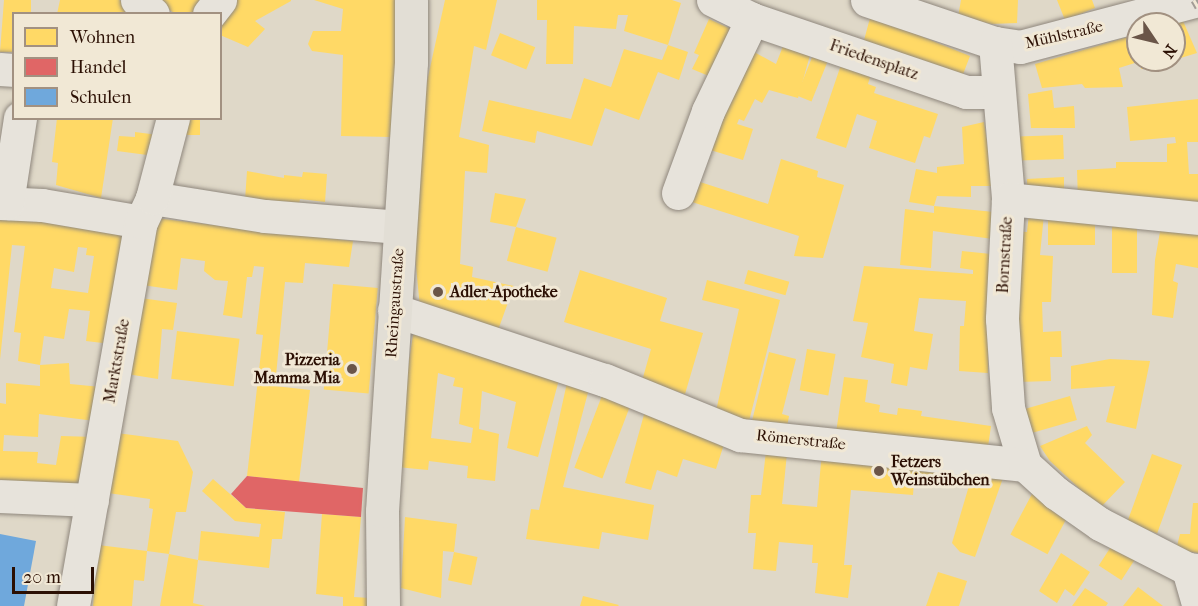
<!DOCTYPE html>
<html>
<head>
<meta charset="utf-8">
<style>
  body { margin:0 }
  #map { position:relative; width:1198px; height:606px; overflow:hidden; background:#dfd8c8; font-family:"IM FELL French Canon",serif }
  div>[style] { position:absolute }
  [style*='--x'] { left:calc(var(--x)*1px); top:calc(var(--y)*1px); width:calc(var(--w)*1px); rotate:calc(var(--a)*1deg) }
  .homes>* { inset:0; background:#ffd966; transform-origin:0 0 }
  .shops>* { inset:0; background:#e06666 }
  .schools>* { inset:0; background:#6fa8dc }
  .roads { filter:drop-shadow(0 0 2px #8f877d) drop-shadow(0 0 2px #8f877d) }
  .minor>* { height:33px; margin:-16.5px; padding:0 16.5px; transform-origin:16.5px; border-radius:16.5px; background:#e7e3db }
  .major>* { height:33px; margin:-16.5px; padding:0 16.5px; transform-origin:16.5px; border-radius:16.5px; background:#e2ded5 }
  .rail>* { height:7px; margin-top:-3.5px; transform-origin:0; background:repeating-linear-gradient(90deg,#f1e8d5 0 14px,#a29c95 0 28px); box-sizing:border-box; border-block:2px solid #a29c95 }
  .dots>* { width:16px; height:16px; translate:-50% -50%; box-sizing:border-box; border:3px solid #f1e8d5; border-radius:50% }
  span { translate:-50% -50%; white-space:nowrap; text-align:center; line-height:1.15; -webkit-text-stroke:6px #f1e8d5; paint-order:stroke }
  .street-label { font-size:16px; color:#2b0f03 }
  .poi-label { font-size:16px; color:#2b0f03; font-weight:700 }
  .left { translate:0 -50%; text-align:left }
  .right { translate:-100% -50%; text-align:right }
  .legend { position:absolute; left:12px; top:12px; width:210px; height:108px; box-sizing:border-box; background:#f1e8d5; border:2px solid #a29181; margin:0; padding:8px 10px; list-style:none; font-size:18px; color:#2b0f03 }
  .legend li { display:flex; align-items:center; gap:12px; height:30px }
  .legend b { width:30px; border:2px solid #a29181 }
  .north { position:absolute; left:1126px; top:12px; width:60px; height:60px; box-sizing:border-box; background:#f1e8d5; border:2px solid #a29181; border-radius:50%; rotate:125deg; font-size:16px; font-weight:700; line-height:24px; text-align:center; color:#2b0f03 }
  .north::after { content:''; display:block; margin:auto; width:21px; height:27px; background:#6a5548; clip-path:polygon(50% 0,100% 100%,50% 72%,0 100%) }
  .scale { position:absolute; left:12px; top:567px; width:82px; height:27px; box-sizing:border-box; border:3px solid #2b0f03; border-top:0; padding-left:8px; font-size:18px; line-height:21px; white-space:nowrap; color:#2b0f03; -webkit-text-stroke:4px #f1e8d5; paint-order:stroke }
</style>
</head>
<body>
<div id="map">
  <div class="homes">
    <i style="clip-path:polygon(4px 0,31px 0,31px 14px,14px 14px,14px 52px,0 52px)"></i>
    <i style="clip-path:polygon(60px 0,119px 0,136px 8px,136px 14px,57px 14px)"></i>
    <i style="clip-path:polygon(156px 0,213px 0,200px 14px,175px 14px)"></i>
    <i style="clip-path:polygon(228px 0,291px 0,291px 1px,255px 21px,265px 29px,248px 47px,220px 35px,220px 14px)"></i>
    <i style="clip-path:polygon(314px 0,398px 0,392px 137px,341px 136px,343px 55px,312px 51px,308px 44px,313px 31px,341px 31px,343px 9px)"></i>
    <i style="clip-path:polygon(445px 0,497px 0,486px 50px,474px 46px,459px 137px,489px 145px,487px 173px,465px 171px,460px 264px,473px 267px,472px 277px,514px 286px,497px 333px,420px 307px,415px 257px,422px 104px)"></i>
    <i style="clip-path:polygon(537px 0,672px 0,681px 3px,668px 45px,624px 31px,628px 15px,618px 15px,616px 29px,574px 26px,573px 64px,546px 64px,547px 20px,537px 20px)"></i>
    <i style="clip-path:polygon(961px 0,1018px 0,1017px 23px,992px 24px,958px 17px)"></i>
    <i style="clip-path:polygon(1057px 0,1092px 0,1095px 8px,1065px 20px)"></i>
    <i style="clip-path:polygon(870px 18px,926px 27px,923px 37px,970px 56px,960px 82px,863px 44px)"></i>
    <i style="clip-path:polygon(709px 19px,738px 32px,716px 79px,692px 69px,699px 55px,694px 53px)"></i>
    <i style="clip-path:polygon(1183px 21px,1197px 53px,1174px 60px,1174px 24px)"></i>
    <i style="left:500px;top:33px;width:38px;height:24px;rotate:22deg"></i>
    <i style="clip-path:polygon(1138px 34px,1138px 60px,1170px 61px,1141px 69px,1141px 61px,1119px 68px,1123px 87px,1085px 88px,1082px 84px,1042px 88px,1035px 64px)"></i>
    <i style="clip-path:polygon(785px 41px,812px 48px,798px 98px,769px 90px,762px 103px,755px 99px,744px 121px,739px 119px,737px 124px,753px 129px,743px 160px,707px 149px,747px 48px,776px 64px)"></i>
    <i style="clip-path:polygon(668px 45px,688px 52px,679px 80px,658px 72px,639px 120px,605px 108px,592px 146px,537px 131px,535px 143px,482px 131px,489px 100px,571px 119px,584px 78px,611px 87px,624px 49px,662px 60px)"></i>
    <i style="left:815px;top:50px;width:16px;height:49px;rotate:22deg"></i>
    <i style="clip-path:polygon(843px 59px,872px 71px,868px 84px,876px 87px,874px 93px,938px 114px,930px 138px,924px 136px,915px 163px,869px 148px,877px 121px,857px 114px,846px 148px,816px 138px)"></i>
    <i style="clip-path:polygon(1052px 90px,1054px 108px,1074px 106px,1075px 128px,1031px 128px,1028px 94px)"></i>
    <i style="clip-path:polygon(1198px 99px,1198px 142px,1187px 142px,1189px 174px,1198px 174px,1198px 203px,1078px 201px,1077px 170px,1116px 168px,1116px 162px,1167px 162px,1167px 144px,1176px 143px,1175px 137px,1130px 141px,1127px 107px)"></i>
    <i style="clip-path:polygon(57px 118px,113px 118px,101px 198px,56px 185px,58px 163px,52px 162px)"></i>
    <i style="left:182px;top:118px;width:18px;height:17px"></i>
    <i style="clip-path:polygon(984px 122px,994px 186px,971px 186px,971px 197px,937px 196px,934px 206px,909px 202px,916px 169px,937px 173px,937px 167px,964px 164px,962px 127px)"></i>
    <i style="clip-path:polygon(135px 132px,158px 135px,155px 156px,117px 151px,119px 136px,135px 137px)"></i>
    <i style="left:1063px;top:135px;width:24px;height:45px;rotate:88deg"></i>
    <i style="clip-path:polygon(781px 159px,818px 171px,817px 177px,844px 185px,823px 258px,794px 256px,799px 236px,692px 202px,697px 181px,768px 204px)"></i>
    <i style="clip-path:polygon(247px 171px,284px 178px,284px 175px,302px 177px,303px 172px,327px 174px,325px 202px,300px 199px,299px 205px,245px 200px)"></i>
    <i style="clip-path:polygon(1064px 177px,1064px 196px,1027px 186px,1027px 179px)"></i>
    <i style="clip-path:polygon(495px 193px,526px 199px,516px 227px,490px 222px)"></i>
    <i style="clip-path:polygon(934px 206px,994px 212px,993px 239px,933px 231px,931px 268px,900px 265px,905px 209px,934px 213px)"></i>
    <i style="clip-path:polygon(1029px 213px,1044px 214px,1040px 255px,1053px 256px,1051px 302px,1042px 302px,1043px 332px,1061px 331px,1062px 357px,1050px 357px,1051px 381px,1017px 382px,1016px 231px,1027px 232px)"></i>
    <i style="clip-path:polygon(evenodd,0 214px,128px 233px,111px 344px,86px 341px,90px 311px,69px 309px,64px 339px,44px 336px,40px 365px,18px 361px,21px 333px,14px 332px,25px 246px,12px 245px,0 360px,0 214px,78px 247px,87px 248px,86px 255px,94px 256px,88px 293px,51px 288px,54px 268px,74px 272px,78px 247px)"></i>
    <i style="left:1095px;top:214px;width:31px;height:47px;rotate:90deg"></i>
    <i style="clip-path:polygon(155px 218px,353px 241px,349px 267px,305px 263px,303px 283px,285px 282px,275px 386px,310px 390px,299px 482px,247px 476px,263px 335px,256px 334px,264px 267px,254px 266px,252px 277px,247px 277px,242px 318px,223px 315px,228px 281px,215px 280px,204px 271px,205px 261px,181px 258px,177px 290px,142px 285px)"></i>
    <i style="left:1112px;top:218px;width:25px;height:55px"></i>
    <i style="clip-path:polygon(1161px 226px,1198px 233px,1198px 268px,1176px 264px,1173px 281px,1178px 283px,1173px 318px,1152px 315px,1155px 260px)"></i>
    <i style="left:516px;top:227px;width:42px;height:35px;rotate:15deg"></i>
    <i style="clip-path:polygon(962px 251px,991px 254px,988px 373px,959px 371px,960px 326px,964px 326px,966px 301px,919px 298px,914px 331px,933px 334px,927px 370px,910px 367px,907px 386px,891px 383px,894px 364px,861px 357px,868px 323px,853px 321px,864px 266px,973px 274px,973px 270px,960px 268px)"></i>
    <i style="clip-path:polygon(580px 270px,667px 298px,660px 321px,703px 333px,685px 394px,642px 381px,651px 349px,564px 322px)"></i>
    <i style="left:748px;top:270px;width:43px;height:14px;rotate:16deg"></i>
    <i style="clip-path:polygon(707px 280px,780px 300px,749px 421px,716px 411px,739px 309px,702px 300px)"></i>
    <i style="left:333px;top:284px;width:45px;height:106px;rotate:5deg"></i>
    <i style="clip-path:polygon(140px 298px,177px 303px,173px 330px,162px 329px,158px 379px,127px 374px)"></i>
    <i style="left:177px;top:331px;width:63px;height:48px;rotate:7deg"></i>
    <i style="clip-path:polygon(evenodd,418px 332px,560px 376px,538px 457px,507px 448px,516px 402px,482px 391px,479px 429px,499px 434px,495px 481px,467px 478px,468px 466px,429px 461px,428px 470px,397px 467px,406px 380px,413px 335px,418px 332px,438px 373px,455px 378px,453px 386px,463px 388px,459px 424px,473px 428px,471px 443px,431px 438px,438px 373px)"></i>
    <i style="left:807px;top:349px;width:29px;height:42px;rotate:10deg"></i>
    <i style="clip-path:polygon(769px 352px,796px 359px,782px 414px,789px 416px,787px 427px,752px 421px)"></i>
    <i style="clip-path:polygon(1110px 359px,1150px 361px,1136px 429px,1106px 422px,1115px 386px,1071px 389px,1071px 366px)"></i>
    <i style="clip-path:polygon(69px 363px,70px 384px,101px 387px,95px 421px,39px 414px,38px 437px,4px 435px,3px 451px,38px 452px,37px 463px,56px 465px,61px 436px,95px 437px,88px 486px,0 484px,0 403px,6px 404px,6px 383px,40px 386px,40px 365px)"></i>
    <i style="clip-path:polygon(844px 377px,868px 380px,865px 402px,880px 405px,879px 412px,897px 415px,898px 408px,922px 411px,921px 416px,991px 426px,987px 454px,836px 433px)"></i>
    <i style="clip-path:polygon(568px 378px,590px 385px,563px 487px,654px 505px,648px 540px,602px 532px,599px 549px,526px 539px,531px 509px,539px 510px)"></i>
    <i style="left:603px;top:393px;width:30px;height:80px;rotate:21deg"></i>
    <i style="left:1070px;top:396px;width:25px;height:47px;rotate:74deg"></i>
    <i style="clip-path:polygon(645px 411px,725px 441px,716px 469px,683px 459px,677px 477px,657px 470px,651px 490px,625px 483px)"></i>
    <i style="clip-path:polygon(1087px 426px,1092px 435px,1085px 443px,1125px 482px,1100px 508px,1050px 461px,1040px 446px)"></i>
    <i style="clip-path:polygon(117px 433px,178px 441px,193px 472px,186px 512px,176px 512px,169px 554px,147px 551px,144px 581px,134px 580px,132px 606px,93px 606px,98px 545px,147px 551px,153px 509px,149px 508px,150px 499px,108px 493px)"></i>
    <i style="clip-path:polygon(766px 451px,787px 453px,782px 504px,817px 507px,822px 451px,946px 462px,940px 486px,914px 482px,913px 495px,851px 490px,844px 565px,852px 565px,848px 598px,815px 593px,818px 563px,812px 563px,813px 545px,779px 542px,776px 571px,753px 569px,756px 533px,748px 533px,751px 495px,761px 495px)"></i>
    <i style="left:1152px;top:454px;width:32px;height:73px;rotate:20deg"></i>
    <i style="clip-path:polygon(974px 469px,1003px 478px,975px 557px,960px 552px,952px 543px)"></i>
    <i style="clip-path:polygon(213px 479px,246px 508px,285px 512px,282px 539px,272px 539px,269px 568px,198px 560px,201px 531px,259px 537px,261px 524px,235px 521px,202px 491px)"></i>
    <i style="left:1032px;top:494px;width:42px;height:46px;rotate:28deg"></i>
    <i style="clip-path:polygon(1193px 503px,1198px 503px,1198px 553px,1176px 550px,1180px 534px,1190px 534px)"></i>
    <i style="clip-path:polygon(322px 514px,361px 517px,354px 597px,370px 598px,370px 606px,343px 606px,343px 597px,316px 594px)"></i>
    <i style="clip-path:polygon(405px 517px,457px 524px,454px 552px,443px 551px,441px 598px,401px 588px)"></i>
    <i style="left:1114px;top:542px;width:27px;height:28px;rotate:33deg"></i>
    <i style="left:454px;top:552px;width:24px;height:29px;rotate:12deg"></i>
    <i style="clip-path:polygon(1061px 553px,1090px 572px,1074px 596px,1065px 589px,1057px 603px,1039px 591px)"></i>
    <i style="clip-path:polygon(169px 554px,198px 560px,193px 603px,205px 606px,160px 606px)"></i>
    <i style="clip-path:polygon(938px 572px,967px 581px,959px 606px,926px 606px)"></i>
    <i style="clip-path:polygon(1138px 587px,1163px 606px,1123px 606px)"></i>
    <i style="clip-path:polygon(1085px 588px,1108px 603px,1106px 606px,1072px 606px)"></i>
    <i style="clip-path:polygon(583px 596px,619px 605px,618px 606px,580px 606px)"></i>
  </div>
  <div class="shops">
    <i style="clip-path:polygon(247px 476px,363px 488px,361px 517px,246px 508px,231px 494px)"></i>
  </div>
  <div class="schools">
    <i style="clip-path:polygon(0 534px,36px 541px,24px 606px,0 606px)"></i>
  </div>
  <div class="roads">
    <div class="minor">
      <i style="--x:137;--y:0;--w:21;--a:41"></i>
      <i style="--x:713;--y:0;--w:43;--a:26"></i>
      <i style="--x:752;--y:19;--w:226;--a:18.8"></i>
      <i style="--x:966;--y:92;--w:30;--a:0"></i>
      <i style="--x:867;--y:0;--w:135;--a:18.6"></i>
      <i style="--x:995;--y:43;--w:25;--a:9"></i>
      <i style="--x:1020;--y:47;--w:184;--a:-14.8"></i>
      <i style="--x:209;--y:14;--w:18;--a:-52"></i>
      <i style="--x:995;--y:43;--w:157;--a:85.2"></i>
      <i style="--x:1008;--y:199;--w:120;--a:92.9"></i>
      <i style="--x:1002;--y:319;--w:89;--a:86.1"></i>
      <i style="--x:1008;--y:408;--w:59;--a:73.4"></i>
      <i style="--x:0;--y:69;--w:14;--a:4"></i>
      <i style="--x:678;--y:193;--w:87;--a:-69.9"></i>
      <i style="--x:708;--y:111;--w:102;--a:-64.4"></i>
      <i style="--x:152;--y:198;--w:114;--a:9.1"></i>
      <i style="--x:265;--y:216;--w:135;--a:4.7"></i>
      <i style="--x:1008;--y:199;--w:191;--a:5.7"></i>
      <i style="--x:0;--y:203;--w:42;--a:2.7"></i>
      <i style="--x:42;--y:205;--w:100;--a:9.7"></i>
      <i style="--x:7;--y:203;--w:86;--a:-81.3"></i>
      <i style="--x:394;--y:310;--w:222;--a:18.4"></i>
      <i style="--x:605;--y:380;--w:146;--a:22.2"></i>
      <i style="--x:740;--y:435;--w:287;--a:6"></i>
      <i style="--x:1025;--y:465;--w:42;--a:42.1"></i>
      <i style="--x:1056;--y:493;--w:54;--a:35.2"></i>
      <i style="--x:1100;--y:524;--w:99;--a:27.1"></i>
      <i style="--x:1188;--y:569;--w:10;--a:6"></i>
      <i style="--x:0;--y:496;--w:92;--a:2.5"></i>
      <i style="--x:1188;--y:569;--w:37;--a:74"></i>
      <i style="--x:73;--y:606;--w:390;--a:-80"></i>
      <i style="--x:141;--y:222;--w:26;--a:-65"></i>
      <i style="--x:152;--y:198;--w:83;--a:-75.3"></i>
    </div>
    <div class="major">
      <i style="--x:383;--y:606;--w:95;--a:-90.6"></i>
      <i style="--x:382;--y:511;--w:450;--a:-86.3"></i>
      <i style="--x:411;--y:62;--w:62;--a:-90"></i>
    </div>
  </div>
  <div class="rail">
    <i style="--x:1194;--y:0;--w:8;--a:60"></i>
  </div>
  <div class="dots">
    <i style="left:438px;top:292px;background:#6a5548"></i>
    <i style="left:352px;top:369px;background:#6a5548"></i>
    <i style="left:879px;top:471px;background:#6a5548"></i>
  </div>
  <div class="street-label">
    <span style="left:1064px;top:35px;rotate:-13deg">Mühlstraße</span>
    <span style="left:874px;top:60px;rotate:19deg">Friedensplatz</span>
    <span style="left:1005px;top:255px;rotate:-87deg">Bornstraße</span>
    <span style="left:395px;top:303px;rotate:-86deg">Rheingaustraße</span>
    <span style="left:117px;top:361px;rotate:-80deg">Marktstraße</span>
    <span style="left:801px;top:440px;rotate:6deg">Römerstraße</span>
  </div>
  <div class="poi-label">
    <span class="left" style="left:450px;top:292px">Adler-Apotheke</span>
    <span class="right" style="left:340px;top:369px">Pizzeria<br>Mamma Mia</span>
    <span class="left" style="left:891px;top:471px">Fetzers<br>Weinstübchen</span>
  </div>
  <ul class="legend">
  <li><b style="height:16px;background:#ffd966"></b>Wohnen</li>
  <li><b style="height:16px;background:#e06666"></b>Handel</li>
  <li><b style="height:16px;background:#6fa8dc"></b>Schulen</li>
  </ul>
  <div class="north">N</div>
  <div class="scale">20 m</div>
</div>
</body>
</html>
